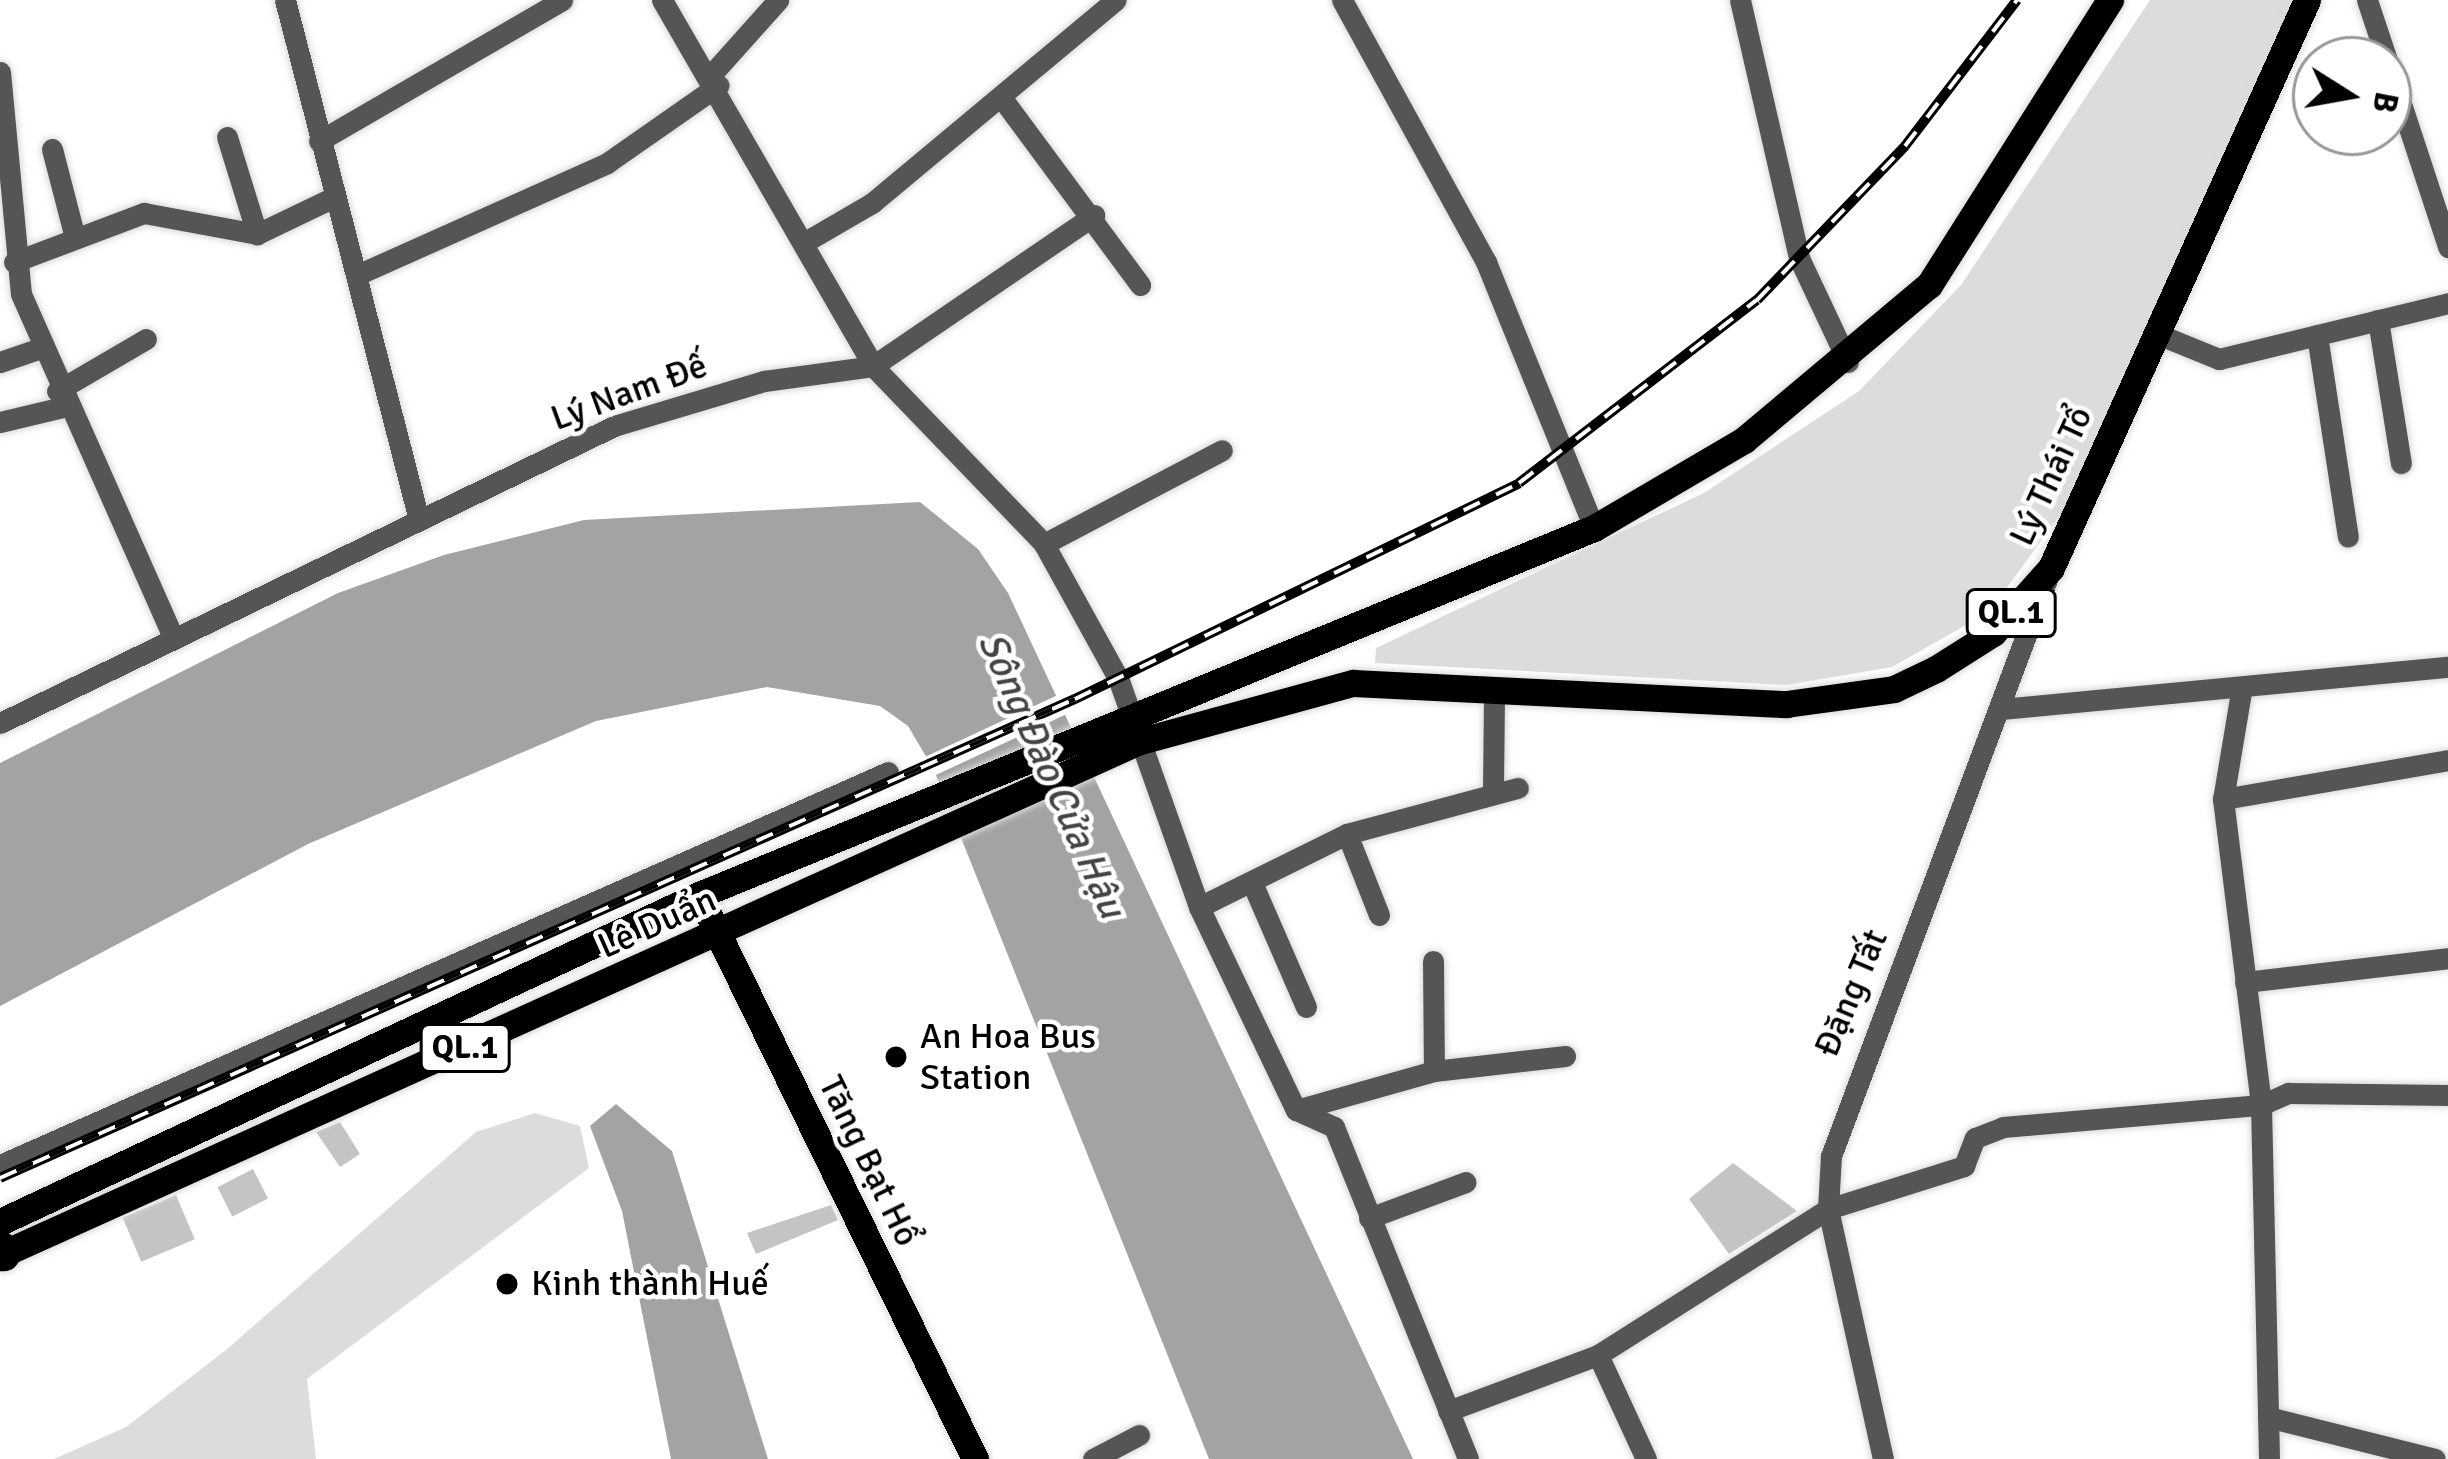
<!DOCTYPE html>
<html>
<head>
<meta charset="utf-8">
<style>
  body { margin:0 }
  #map { position:relative; width:2448px; height:1459px; overflow:hidden; background:#fff; font-family:Signika,sans-serif }
  div>[style] { position:absolute }
  [style*='--x'] { left:calc(var(--x)*1px); top:calc(var(--y)*1px); width:calc(var(--w)*1px); rotate:calc(var(--a)*1deg) }
  .green>* { inset:0; background:#dcdcdc }
  .water>* { inset:0; background:#a3a3a3 }
  .pier>* { inset:0; background:#fff; transform-origin:0 0 }
  .building>* { inset:0; background:#c4c4c4; transform-origin:0 0 }
  .roads { filter:drop-shadow(0 0 3px #dbdbdb) drop-shadow(0 0 3px #dbdbdb) }
  .minor>* { height:21px; margin:-10.5px; padding:0 10.5px; transform-origin:10.5px; border-radius:10.5px; background:#555 }
  .major>* { height:27px; margin:-13.5px; padding:0 13.5px; transform-origin:13.5px; border-radius:13.5px; background:#000 }
  .highway>* { height:33px; margin:-16.5px; padding:0 16.5px; transform-origin:16.5px; border-radius:16.5px; background:#000 }
  .rail>* { height:10px; margin-top:-5px; transform-origin:0; background:repeating-linear-gradient(90deg,#fff 0 18px,#000 0 36px); box-sizing:border-box; border-block:3px solid #000 }
  .dots>* { width:33px; height:33px; translate:-50% -50%; box-sizing:border-box; border:6px solid #fff; border-radius:50% }
  span { translate:-50% -50%; white-space:nowrap; text-align:center; line-height:1.15; -webkit-text-stroke:9px #fff; paint-order:stroke }
  .shield-label span { padding:3px 9px; background:#fff; border:3px solid; border-radius:9px; -webkit-text-stroke-width:0 }
  .shield-label { font-size:33px; color:#000; font-weight:700 }
  .street-label { font-size:36px; color:#000 }
  .poi-label { font-size:36px; color:#000 }
  .left { translate:0 -50%; text-align:left }
  .water-label { font-size:39px; color:#444; font-style:italic }
  .north { position:absolute; left:2292px; top:36px; width:120px; height:120px; box-sizing:border-box; background:#fff; border:3px solid #999; border-radius:50%; rotate:101deg; font-size:33px; font-weight:700; line-height:48px; text-align:center; color:#000 }
  .north::after { content:''; display:block; margin:auto; width:42px; height:54px; background:#000; clip-path:polygon(50% 0,100% 100%,50% 72%,0 100%) }
</style>
</head>
<body>
<div id="map">
  <div class="green">
    <i style="clip-path:polygon(2150px 0,2294px 0,2065px 508px,1989px 612px,1892px 667px,1787px 685px,1375px 663px,1376px 648px,1704px 493px,1859px 391px,1961px 285px)"></i>
    <i style="clip-path:polygon(535px 1113px,580px 1126px,589px 1168px,307px 1379px,316px 1459px,54px 1459px,126px 1427px,226px 1350px,476px 1132px)"></i>
  </div>
  <div class="water">
    <i style="clip-path:polygon(920px 502px,978px 549px,1008px 593px,1413px 1459px,1209px 1459px,934px 770px,908px 726px,880px 706px,767px 687px,596px 721px,308px 844px,0 1006px,0 763px,338px 593px,444px 555px,584px 520px)"></i>
    <i style="clip-path:polygon(616px 1104px,672px 1151px,768px 1459px,671px 1459px,622px 1211px,590px 1126px)"></i>
  </div>
  <div class="pier">
    <i style="left:1060px;top:694px;width:21px;height:155px;rotate:65deg"></i>
  </div>
  <div class="building">
    <i style="clip-path:polygon(340px 1122px,360px 1154px,340px 1167px,316px 1132px)"></i>
    <i style="clip-path:polygon(1733px 1163px,1797px 1211px,1729px 1254px,1689px 1199px)"></i>
    <i style="left:253px;top:1169px;width:33px;height:40px;rotate:63deg"></i>
    <i style="left:176px;top:1195px;width:48px;height:58px;rotate:67deg"></i>
    <i style="clip-path:polygon(831px 1205px,838px 1220px,756px 1254px,747px 1233px)"></i>
  </div>
  <div class="roads">
    <div class="minor">
      <i style="--x:285;--y:0;--w:537;--a:75.55"></i>
      <i style="--x:662;--y:0;--w:422;--a:60"></i>
      <i style="--x:873;--y:366;--w:268;--a:-34.3"></i>
      <i style="--x:1342;--y:0;--w:299;--a:61.2"></i>
      <i style="--x:1486;--y:262;--w:287;--a:67.9"></i>
      <i style="--x:1740;--y:0;--w:265;--a:77.1"></i>
      <i style="--x:1799;--y:258;--w:115;--a:64.8"></i>
      <i style="--x:2367;--y:0;--w:63;--a:71.6"></i>
      <i style="--x:2388;--y:64;--w:193;--a:71.8"></i>
      <i style="--x:0;--y:72;--w:223;--a:84.6"></i>
      <i style="--x:21;--y:294;--w:375;--a:66.1"></i>
      <i style="--x:711;--y:75;--w:101;--a:-48.2"></i>
      <i style="--x:1001;--y:97;--w:234;--a:53.5"></i>
      <i style="--x:227;--y:137;--w:102;--a:72.8"></i>
      <i style="--x:319;--y:141;--w:281;--a:-30.1"></i>
      <i style="--x:52;--y:149;--w:88;--a:75.5"></i>
      <i style="--x:805;--y:242;--w:78;--a:-30.2"></i>
      <i style="--x:872;--y:203;--w:317;--a:-39.8"></i>
      <i style="--x:14;--y:262;--w:139;--a:-20.7"></i>
      <i style="--x:144;--y:213;--w:115;--a:10.5"></i>
      <i style="--x:257;--y:234;--w:81;--a:-25.6"></i>
      <i style="--x:357;--y:275;--w:274;--a:-24.1"></i>
      <i style="--x:607;--y:163;--w:136;--a:-34.9"></i>
      <i style="--x:2378;--y:320;--w:145;--a:80.9"></i>
      <i style="--x:2155;--y:333;--w:69;--a:22.1"></i>
      <i style="--x:2219;--y:359;--w:236;--a:-13.7"></i>
      <i style="--x:2317;--y:335;--w:204;--a:81.3"></i>
      <i style="--x:0;--y:362;--w:40;--a:-18.9"></i>
      <i style="--x:57;--y:391;--w:103;--a:-30.3"></i>
      <i style="--x:0;--y:422;--w:69;--a:-13.4"></i>
      <i style="--x:1044;--y:544;--w:201;--a:-27.8"></i>
      <i style="--x:2241;--y:692;--w:109;--a:99.5"></i>
      <i style="--x:2223;--y:799;--w:308;--a:82.9"></i>
      <i style="--x:2261;--y:1105;--w:354;--a:88.7"></i>
      <i style="--x:2001;--y:709;--w:449;--a:-5.4"></i>
      <i style="--x:0;--y:723;--w:682;--a:-25.81"></i>
      <i style="--x:614;--y:426;--w:157;--a:-16.7"></i>
      <i style="--x:764;--y:381;--w:110;--a:-7.8"></i>
      <i style="--x:873;--y:366;--w:247;--a:46.1"></i>
      <i style="--x:1044;--y:544;--w:153;--a:61.1"></i>
      <i style="--x:1118;--y:678;--w:243;--a:70.5"></i>
      <i style="--x:1199;--y:907;--w:225;--a:64.5"></i>
      <i style="--x:1296;--y:1110;--w:42;--a:24.1"></i>
      <i style="--x:1334;--y:1127;--w:358;--a:68"></i>
      <i style="--x:1493;--y:791;--w:100;--a:-89.4"></i>
      <i style="--x:2223;--y:799;--w:228;--a:-9.8"></i>
      <i style="--x:1347;--y:834;--w:87;--a:68.4"></i>
      <i style="--x:1253;--y:885;--w:133;--a:66.5"></i>
      <i style="--x:1199;--y:907;--w:165;--a:-26.3"></i>
      <i style="--x:1347;--y:834;--w:177;--a:-15.1"></i>
      <i style="--x:1433;--y:961;--w:110;--a:89.5"></i>
      <i style="--x:2245;--y:982;--w:204;--a:-6.7"></i>
      <i style="--x:1296;--y:1110;--w:143;--a:-15.8"></i>
      <i style="--x:1434;--y:1071;--w:132;--a:-6.5"></i>
      <i style="--x:0;--y:1165;--w:971;--a:-23.87"></i>
      <i style="--x:1369;--y:1218;--w:103;--a:-20.4"></i>
      <i style="--x:1598;--y:1355;--w:115;--a:65.2"></i>
      <i style="--x:1448;--y:1411;--w:160;--a:-20.5"></i>
      <i style="--x:1598;--y:1355;--w:272;--a:-32.4"></i>
      <i style="--x:1828;--y:1209;--w:143;--a:-17.5"></i>
      <i style="--x:1964;--y:1166;--w:30;--a:-69"></i>
      <i style="--x:1975;--y:1138;--w:30;--a:-21"></i>
      <i style="--x:2003;--y:1127;--w:259;--a:-4.9"></i>
      <i style="--x:2261;--y:1105;--w:30;--a:-24"></i>
      <i style="--x:2288;--y:1093;--w:160;--a:0.7"></i>
      <i style="--x:2268;--y:1417;--w:172;--a:14.1"></i>
      <i style="--x:1093;--y:1459;--w:52;--a:-27.6"></i>
      <i style="--x:1883;--y:1459;--w:256;--a:-102.4"></i>
      <i style="--x:1828;--y:1209;--w:53;--a:-86.8"></i>
      <i style="--x:1831;--y:1156;--w:621;--a:-69.47"></i>
    </div>
    <div class="major">
      <i style="--x:699;--y:895;--w:628;--a:63.92"></i>
      <i style="--x:0;--y:1222;--w:772;--a:-25.07"></i>
      <i style="--x:699;--y:895;--w:967;--a:-22.3"></i>
      <i style="--x:1594;--y:528;--w:174;--a:-30.4"></i>
      <i style="--x:1744;--y:440;--w:241;--a:-40"></i>
      <i style="--x:1929;--y:285;--w:338;--a:-57.6"></i>
      <i style="--x:0;--y:1255;--w:1247;--a:-24.28"></i>
      <i style="--x:1137;--y:742;--w:224;--a:-15.3"></i>
      <i style="--x:1353;--y:683;--w:434;--a:2.8"></i>
      <i style="--x:1786;--y:704;--w:109;--a:-7.9"></i>
      <i style="--x:1894;--y:689;--w:47;--a:-25.5"></i>
      <i style="--x:1936;--y:669;--w:67;--a:-32.3"></i>
      <i style="--x:1993;--y:633;--w:87;--a:-48.3"></i>
      <i style="--x:2051;--y:568;--w:623;--a:-65.74"></i>
    </div>
    <div class="highway">
      <i style="--x:0;--y:1247;--w:8;--a:67"></i>
    </div>
  </div>
  <div class="rail">
    <i style="--x:0;--y:1178;--w:1177;--a:-24.02"></i>
    <i style="--x:1075;--y:699;--w:494;--a:-25.9"></i>
    <i style="--x:1519;--y:483;--w:300;--a:-37.6"></i>
    <i style="--x:1757;--y:300;--w:214;--a:-46.1"></i>
    <i style="--x:1905;--y:146;--w:184;--a:-52.5"></i>
  </div>
  <div class="dots">
    <i style="left:896px;top:1057px;background:#000"></i>
    <i style="left:507px;top:1284px;background:#000"></i>
  </div>
  <div class="shield-label">
    <span style="left:2011px;top:613px">QL.1</span>
    <span style="left:465px;top:1048px">QL.1</span>
  </div>
  <div class="street-label">
    <span style="left:629px;top:392px;rotate:-20deg">Lý Nam Đế</span>
    <span style="left:2051px;top:476px;rotate:-65deg">Lý Thái Tổ</span>
    <span style="left:657px;top:923px;rotate:-24deg">Lê Duẩn</span>
    <span style="left:1851px;top:993px;rotate:-67deg">Đặng Tất</span>
    <span style="left:869px;top:1161px;rotate:64deg">Tăng Bạt Hổ</span>
  </div>
  <div class="poi-label">
    <span class="left" style="left:920px;top:1057px">An Hoa Bus<br>Station</span>
    <span class="left" style="left:531px;top:1284px">Kinh thành Huế</span>
  </div>
  <div class="water-label">
    <span style="left:1052px;top:775px;rotate:66deg">Sông Đào Cửa Hậu</span>
  </div>
  <div class="north">B</div>
</div>
</body>
</html>
